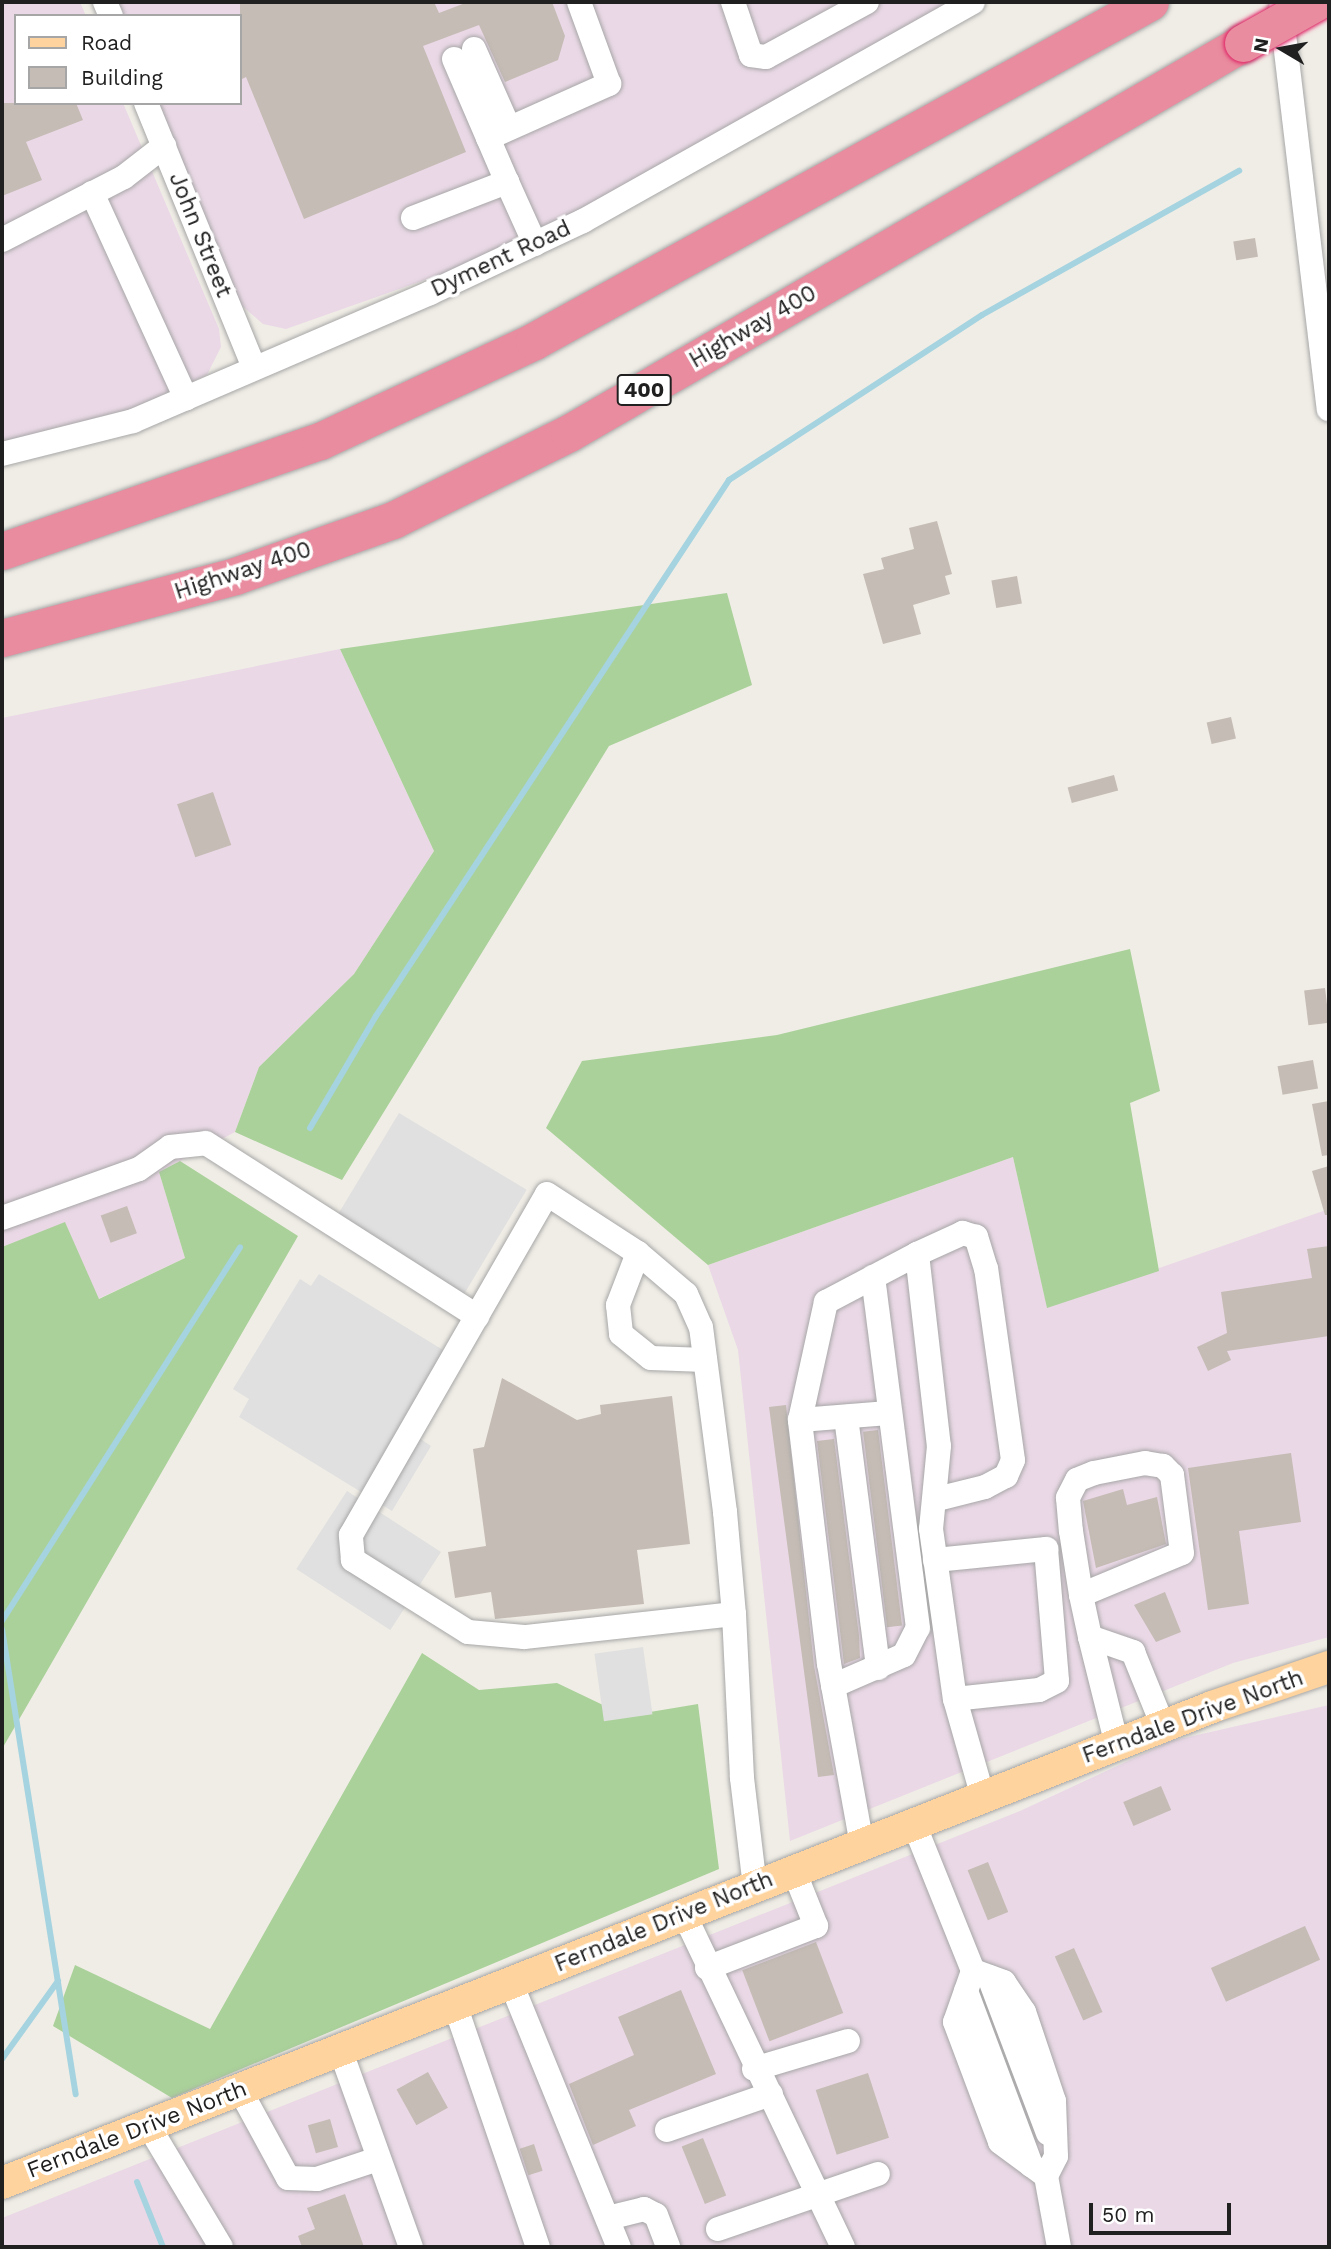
<!DOCTYPE html>
<html>
<head>
<meta charset="utf-8">
<style>
  body { margin:0 }
  #map { position:relative; width:1331px; height:2249px; overflow:hidden; background:#f0ede6; font-family:"Work Sans",sans-serif }
  div>[style] { position:absolute }
  [style*='--x'] { left:calc(var(--x)*1px); top:calc(var(--y)*1px); width:calc(var(--w)*1px); rotate:calc(var(--a)*1deg) }
  .industrial>* { inset:0; background:#ead8e6 }
  .forest>* { inset:0; background:#aad19a }
  .parking>* { inset:0; background:#e0e0e0; transform-origin:0 0 }
  .stream>* { height:6px; margin:-3px; padding:0 3px; transform-origin:3px; border-radius:3px; background:#a5d3df }
  .building>* { inset:0; background:#c5bcb5; transform-origin:0 0 }
  .roads { filter:drop-shadow(0 0 2px #a7a7a7) drop-shadow(0 0 2px #a7a7a7) }
  .minor>* { height:24px; margin:-12px; padding:0 12px; transform-origin:12px; border-radius:12px; background:#fff }
  .major>* { height:32px; margin:-16px; padding:0 16px; transform-origin:16px; border-radius:16px; background:#fed39d }
  .highway>* { height:37px; margin:-18.5px; padding:0 18.5px; transform-origin:18.5px; border-radius:18.5px; background:#e98c9f }
  .bridges { filter:drop-shadow(0 0 2px #df2265) drop-shadow(0 0 2px #df2265) }
  .highway-bridge>* { height:37px; margin:-18.5px; padding:0 18.5px; transform-origin:18.5px; border-radius:18.5px; background:#e98c9f }
  span { translate:-50% -50%; white-space:nowrap; text-align:center; line-height:1.15; -webkit-text-stroke:7px #fff; paint-order:stroke }
  .shield-label span { padding:2px 5px; background:#fff; border:2px solid; border-radius:5px; -webkit-text-stroke-width:0 }
  .shield-label { font-size:21px; color:#202020; font-weight:700 }
  .street-label { font-size:23px; color:#202020 }
  .frame { position:absolute; inset:0; border:4px solid #202020; pointer-events:none }
  .legend { position:absolute; left:14px; top:14px; width:228px; height:91px; box-sizing:border-box; background:#fff; border:2px solid #a6a6a6; margin:0; padding:9px 12px; list-style:none; font-size:21px; color:#202020 }
  .legend li { display:flex; align-items:center; gap:14px; height:35px }
  .legend b { width:35px; border:2px solid #a6a6a6 }
  .north { position:absolute; left:1247px; top:14px; width:70px; height:70px; -webkit-text-stroke:5px #fff; paint-order:stroke; rotate:280deg; font-size:19px; font-weight:700; line-height:28px; text-align:center; color:#202020 }
  .north::after { content:''; display:block; margin:auto; width:24px; height:32px; background:#202020; clip-path:polygon(50% 0,100% 100%,50% 72%,0 100%) }
  .scale { position:absolute; left:1089px; top:2203px; width:142px; height:32px; box-sizing:border-box; border:4px solid #202020; border-top:0; padding-left:9px; font-size:21px; line-height:24px; white-space:nowrap; color:#202020; -webkit-text-stroke:5px #fff; paint-order:stroke }
</style>
</head>
<body>
<div id="map">
  <div class="industrial">
    <i style="clip-path:polygon(2px 2px,80px 2px,86px 16px,16px 16px,16px 103px,123px 103px,219px 329px,221px 347px,207px 375px,125px 412px,2px 442px)"></i>
    <i style="clip-path:polygon(115px 2px,948px 2px,617px 191px,470px 264px,286px 329px,263px 324px,240px 304px,156px 103px,240px 103px,240px 16px,120px 16px)"></i>
    <i style="clip-path:polygon(340px 649px,434px 851px,354px 974px,259px 1067px,235px 1132px,159px 1172px,185px 1258px,98px 1299px,65px 1223px,2px 1247px,2px 718px)"></i>
    <i style="clip-path:polygon(1013px 1157px,1047px 1307px,1329px 1209px,1329px 1637px,1233px 1663px,790px 1841px,738px 1350px,708px 1265px)"></i>
    <i style="clip-path:polygon(1329px 1705px,1329px 2247px,2px 2247px,2px 2218px,1020px 1811px,1171px 1741px)"></i>
  </div>
  <div class="forest">
    <i style="clip-path:polygon(727px 593px,752px 685px,609px 746px,342px 1180px,235px 1132px,259px 1067px,354px 974px,434px 851px,340px 649px)"></i>
    <i style="clip-path:polygon(1130px 949px,1160px 1091px,1130px 1103px,1159px 1271px,1047px 1308px,1013px 1157px,708px 1265px,546px 1128px,582px 1061px,777px 1035px)"></i>
    <i style="clip-path:polygon(180px 1161px,298px 1236px,2px 1749px,2px 1247px,65px 1222px,99px 1299px,185px 1258px,159px 1172px)"></i>
    <i style="clip-path:polygon(422px 1653px,479px 1690px,557px 1683px,626px 1716px,698px 1704px,719px 1869px,172px 2098px,53px 2026px,75px 1965px,210px 2029px)"></i>
  </div>
  <div class="parking">
    <i style="left:399px;top:1113px;width:149px;height:131px;rotate:31deg"></i>
    <i style="clip-path:polygon(319px 1274px,461px 1361px,416px 1436px,431px 1446px,392px 1511px,239px 1417px,249px 1399px,233px 1389px,300px 1279px,311px 1286px)"></i>
    <i style="left:347px;top:1491px;width:112px;height:93px;rotate:33deg"></i>
    <i style="left:643px;top:1647px;width:68px;height:49px;rotate:82deg"></i>
  </div>
  <div class="stream">
    <i style="--x:310;--y:1128;--w:130;--a:-59.5"></i>
    <i style="--x:376;--y:1016;--w:642;--a:-56.63"></i>
    <i style="--x:729;--y:480;--w:302;--a:-33.1"></i>
    <i style="--x:982;--y:315;--w:295;--a:-29.3"></i>
    <i style="--x:2;--y:1621;--w:443;--a:-57.5"></i>
    <i style="--x:2;--y:1629;--w:471;--a:81"></i>
    <i style="--x:2;--y:2059;--w:96;--a:-54.3"></i>
    <i style="--x:137;--y:2182;--w:70;--a:68.2"></i>
  </div>
  <div class="building">
    <i style="clip-path:polygon(240px 2px,434px 2px,439px 13px,468px 2px,552px 2px,565px 36px,558px 60px,505px 82px,479px 25px,423px 46px,466px 152px,304px 219px,246px 77px,240px 80px)"></i>
    <i style="clip-path:polygon(2px 103px,76px 103px,83px 120px,26px 142px,42px 180px,2px 196px)"></i>
    <i style="left:1255px;top:238px;width:19px;height:22px;rotate:81deg"></i>
    <i style="clip-path:polygon(937px 521px,952px 574px,945px 576px,950px 594px,913px 605px,921px 634px,883px 644px,863px 574px,884px 569px,881px 558px,914px 549px,909px 528px)"></i>
    <i style="left:1017px;top:576px;width:28px;height:26px;rotate:80deg"></i>
    <i style="left:1231px;top:717px;width:22px;height:25px;rotate:77deg"></i>
    <i style="left:1114px;top:775px;width:16px;height:48px;rotate:75deg"></i>
    <i style="left:213px;top:792px;width:56px;height:38px;rotate:71deg"></i>
    <i style="left:1325px;top:988px;width:35px;height:21px;rotate:83deg"></i>
    <i style="left:1313px;top:1060px;width:29px;height:36px;rotate:80deg"></i>
    <i style="clip-path:polygon(1329px 1101px,1329px 1155px,1322px 1156px,1312px 1104px)"></i>
    <i style="clip-path:polygon(1329px 1166px,1329px 1215px,1325px 1215px,1312px 1171px)"></i>
    <i style="left:127px;top:1206px;width:29px;height:28px;rotate:70deg"></i>
    <i style="clip-path:polygon(1329px 1246px,1329px 1336px,1227px 1351px,1231px 1360px,1208px 1371px,1197px 1347px,1227px 1333px,1221px 1292px,1312px 1278px,1307px 1249px)"></i>
    <i style="clip-path:polygon(502px 1378px,577px 1420px,601px 1414px,600px 1405px,672px 1396px,690px 1544px,637px 1550px,644px 1604px,495px 1619px,491px 1592px,455px 1598px,448px 1552px,486px 1546px,473px 1449px,484px 1447px)"></i>
    <i style="clip-path:polygon(786px 1405px,814px 1666px,834px 1775px,818px 1777px,769px 1407px)"></i>
    <i style="left:878px;top:1430px;width:197px;height:15px;rotate:83deg"></i>
    <i style="clip-path:polygon(834px 1439px,859px 1636px,860px 1658px,844px 1664px,817px 1441px)"></i>
    <i style="clip-path:polygon(1291px 1453px,1301px 1522px,1239px 1531px,1249px 1604px,1208px 1610px,1188px 1468px)"></i>
    <i style="clip-path:polygon(1123px 1489px,1127px 1505px,1157px 1497px,1166px 1544px,1096px 1568px,1083px 1501px)"></i>
    <i style="clip-path:polygon(1165px 1592px,1181px 1632px,1156px 1642px,1134px 1605px)"></i>
    <i style="left:1161px;top:1786px;width:26px;height:41px;rotate:67deg"></i>
    <i style="left:988px;top:1862px;width:54px;height:22px;rotate:68deg"></i>
    <i style="left:1305px;top:1926px;width:37px;height:103px;rotate:66deg"></i>
    <i style="left:816px;top:1942px;width:76px;height:79px;rotate:69deg"></i>
    <i style="left:1074px;top:1948px;width:70px;height:21px;rotate:66deg"></i>
    <i style="clip-path:polygon(681px 1990px,716px 2074px,629px 2110px,636px 2126px,593px 2145px,569px 2084px,634px 2055px,618px 2017px)"></i>
    <i style="left:428px;top:2072px;width:41px;height:36px;rotate:61deg"></i>
    <i style="left:868px;top:2073px;width:68px;height:55px;rotate:72deg"></i>
    <i style="left:330px;top:2119px;width:29px;height:23px;rotate:74deg"></i>
    <i style="left:703px;top:2138px;width:62px;height:23px;rotate:68deg"></i>
    <i style="left:534px;top:2144px;width:28px;height:15px;rotate:72deg"></i>
    <i style="clip-path:polygon(345px 2194px,364px 2247px,302px 2247px,298px 2236px,315px 2229px,307px 2208px)"></i>
  </div>
  <div class="roads">
    <div class="minor">
      <i style="--x:105;--y:2;--w:15;--a:67"></i>
      <i style="--x:733;--y:2;--w:56;--a:71.2"></i>
      <i style="--x:751;--y:55;--w:15;--a:8"></i>
      <i style="--x:766;--y:57;--w:115;--a:-28.6"></i>
      <i style="--x:1281;--y:9;--w:403;--a:83.2"></i>
      <i style="--x:474;--y:49;--w:86;--a:66.1"></i>
      <i style="--x:454;--y:59;--w:134;--a:66.7"></i>
      <i style="--x:146;--y:103;--w:286;--a:67.8"></i>
      <i style="--x:488;--y:138;--w:133;--a:-24.1"></i>
      <i style="--x:609;--y:84;--w:87;--a:-110.1"></i>
      <i style="--x:92;--y:193;--w:226;--a:65.4"></i>
      <i style="--x:413;--y:218;--w:101;--a:-21"></i>
      <i style="--x:507;--y:182;--w:68;--a:65.7"></i>
      <i style="--x:2;--y:240;--w:137;--a:-27.3"></i>
      <i style="--x:124;--y:177;--w:51;--a:-37.8"></i>
      <i style="--x:2;--y:454;--w:135;--a:-14.1"></i>
      <i style="--x:133;--y:421;--w:323;--a:-23.3"></i>
      <i style="--x:430;--y:293;--w:169;--a:-25.2"></i>
      <i style="--x:583;--y:221;--w:447;--a:-29.3"></i>
      <i style="--x:2;--y:1218;--w:145;--a:-19.7"></i>
      <i style="--x:139;--y:1169;--w:38;--a:-35"></i>
      <i style="--x:170;--y:1147;--w:36;--a:-6"></i>
      <i style="--x:206;--y:1143;--w:322;--a:32.6"></i>
      <i style="--x:638;--y:1253;--w:56;--a:111"></i>
      <i style="--x:618;--y:1305;--w:29;--a:84"></i>
      <i style="--x:621;--y:1334;--w:38;--a:39"></i>
      <i style="--x:651;--y:1358;--w:54;--a:2.1"></i>
      <i style="--x:846;--y:1417;--w:253;--a:82.7"></i>
      <i style="--x:800;--y:1420;--w:89;--a:-4.5"></i>
      <i style="--x:937;--y:1499;--w:49;--a:-14"></i>
      <i style="--x:985;--y:1487;--w:24;--a:-28"></i>
      <i style="--x:1006;--y:1476;--w:17;--a:-66"></i>
      <i style="--x:1013;--y:1460;--w:193;--a:-98"></i>
      <i style="--x:986;--y:1269;--w:34;--a:-107"></i>
      <i style="--x:976;--y:1237;--w:14;--a:-163"></i>
      <i style="--x:963;--y:1233;--w:51;--a:155.5"></i>
      <i style="--x:917;--y:1254;--w:193;--a:83.5"></i>
      <i style="--x:939;--y:1446;--w:83;--a:95.5"></i>
      <i style="--x:931;--y:1529;--w:172;--a:82"></i>
      <i style="--x:955;--y:1699;--w:102;--a:74.1"></i>
      <i style="--x:935;--y:1560;--w:112;--a:-5.7"></i>
      <i style="--x:1046;--y:1549;--w:132;--a:85.2"></i>
      <i style="--x:1057;--y:1681;--w:20;--a:153"></i>
      <i style="--x:1039;--y:1690;--w:84;--a:173.9"></i>
      <i style="--x:1081;--y:1595;--w:109;--a:-22.6"></i>
      <i style="--x:1182;--y:1553;--w:79;--a:-97.3"></i>
      <i style="--x:1172;--y:1475;--w:13;--a:-135"></i>
      <i style="--x:1163;--y:1466;--w:18;--a:-171"></i>
      <i style="--x:1145;--y:1463;--w:52;--a:168.9"></i>
      <i style="--x:1094;--y:1473;--w:18;--a:158"></i>
      <i style="--x:1077;--y:1480;--w:20;--a:117"></i>
      <i style="--x:1068;--y:1498;--w:33;--a:85"></i>
      <i style="--x:1071;--y:1531;--w:65;--a:81.1"></i>
      <i style="--x:1081;--y:1595;--w:43;--a:77.9"></i>
      <i style="--x:1090;--y:1637;--w:111;--a:76"></i>
      <i style="--x:734;--y:1614;--w:211;--a:173.7"></i>
      <i style="--x:524;--y:1637;--w:56;--a:-174.9"></i>
      <i style="--x:468;--y:1632;--w:136;--a:-147.9"></i>
      <i style="--x:353;--y:1560;--w:25;--a:-95"></i>
      <i style="--x:351;--y:1535;--w:393;--a:-60.1"></i>
      <i style="--x:547;--y:1194;--w:108;--a:33"></i>
      <i style="--x:638;--y:1253;--w:63;--a:40.5"></i>
      <i style="--x:686;--y:1294;--w:36;--a:66"></i>
      <i style="--x:701;--y:1327;--w:187;--a:82.6"></i>
      <i style="--x:725;--y:1512;--w:102;--a:85"></i>
      <i style="--x:734;--y:1614;--w:164;--a:87.2"></i>
      <i style="--x:742;--y:1778;--w:110;--a:83.2"></i>
      <i style="--x:1090;--y:1637;--w:46;--a:19.2"></i>
      <i style="--x:1133;--y:1652;--w:80;--a:67.9"></i>
      <i style="--x:833;--y:1686;--w:77;--a:-23.6"></i>
      <i style="--x:904;--y:1655;--w:30;--a:-63"></i>
      <i style="--x:918;--y:1628;--w:354;--a:-97.3"></i>
      <i style="--x:914;--y:1824;--w:158;--a:68.1"></i>
      <i style="--x:973;--y:1971;--w:54;--a:109.4"></i>
      <i style="--x:955;--y:2022;--w:128;--a:69.4"></i>
      <i style="--x:1000;--y:2142;--w:57;--a:36.5"></i>
      <i style="--x:1046;--y:2176;--w:22;--a:-63"></i>
      <i style="--x:1056;--y:2156;--w:55;--a:-92.1"></i>
      <i style="--x:1054;--y:2101;--w:94;--a:-108.6"></i>
      <i style="--x:1024;--y:2012;--w:36;--a:-124"></i>
      <i style="--x:1004;--y:1982;--w:33;--a:-160"></i>
      <i style="--x:862;--y:1845;--w:184;--a:-100.3"></i>
      <i style="--x:829;--y:1664;--w:246;--a:-96.8"></i>
      <i style="--x:800;--y:1420;--w:121;--a:-77.6"></i>
      <i style="--x:826;--y:1302;--w:103;--a:-27.8"></i>
      <i style="--x:685;--y:1916;--w:367;--a:64.5"></i>
      <i style="--x:707;--y:1968;--w:117;--a:-21.1"></i>
      <i style="--x:816;--y:1926;--w:59;--a:-111.8"></i>
      <i style="--x:989;--y:1977;--w:167;--a:69.3"></i>
      <i style="--x:511;--y:1983;--w:285;--a:67.8"></i>
      <i style="--x:966;--y:1991;--w:186;--a:69.5"></i>
      <i style="--x:455;--y:2005;--w:256;--a:71.1"></i>
      <i style="--x:340;--y:2049;--w:210;--a:70.3"></i>
      <i style="--x:754;--y:2069;--w:98;--a:-16.6"></i>
      <i style="--x:240;--y:2090;--w:100;--a:61.4"></i>
      <i style="--x:288;--y:2178;--w:29;--a:2"></i>
      <i style="--x:317;--y:2179;--w:64;--a:-18.2"></i>
      <i style="--x:148;--y:2125;--w:142;--a:59.1"></i>
      <i style="--x:667;--y:2130;--w:110;--a:-19.1"></i>
      <i style="--x:1046;--y:2176;--w:72;--a:79.6"></i>
      <i style="--x:608;--y:2218;--w:37;--a:-14"></i>
      <i style="--x:644;--y:2209;--w:13;--a:27"></i>
      <i style="--x:656;--y:2215;--w:34;--a:69"></i>
      <i style="--x:718;--y:2229;--w:169;--a:-19"></i>
    </div>
    <div class="major">
      <i style="--x:2;--y:2183;--w:1300;--a:-21.47"></i>
      <i style="--x:1212;--y:1707;--w:124;--a:-18.9"></i>
    </div>
    <div class="highway">
      <i style="--x:2;--y:551;--w:336;--a:-19.1"></i>
      <i style="--x:320;--y:441;--w:236;--a:-25"></i>
      <i style="--x:534;--y:341;--w:703;--a:-28.83"></i>
      <i style="--x:2;--y:638;--w:241;--a:-14.9"></i>
      <i style="--x:235;--y:576;--w:168;--a:-19.5"></i>
      <i style="--x:393;--y:520;--w:196;--a:-26.3"></i>
      <i style="--x:569;--y:433;--w:779;--a:-30.06"></i>
    </div>
  </div>
  <div class="bridges">
    <div class="highway-bridge">
      <i style="--x:1243;--y:43;--w:84;--a:-29.3"></i>
    </div>
  </div>
  <div class="shield-label">
    <span style="left:644px;top:390px">400</span>
  </div>
  <div class="street-label">
    <span style="left:200px;top:235px;rotate:68deg">John Street</span>
    <span style="left:501px;top:259px;rotate:-25deg">Dyment Road</span>
    <span style="left:753px;top:327px;rotate:-30deg">Highway 400</span>
    <span style="left:243px;top:571px;rotate:-18deg">Highway 400</span>
    <span style="left:1193px;top:1717px;rotate:-20deg">Ferndale Drive North</span>
    <span style="left:664px;top:1922px;rotate:-22deg">Ferndale Drive North</span>
    <span style="left:137px;top:2130px;rotate:-21deg">Ferndale Drive North</span>
  </div>
  <div class="frame"></div>
  <ul class="legend">
  <li><b style="height:9px;background:#fed39d"></b>Road</li>
  <li><b style="height:19px;background:#c5bcb5"></b>Building</li>
  </ul>
  <div class="north">N</div>
  <div class="scale">50 m</div>
</div>
</body>
</html>
